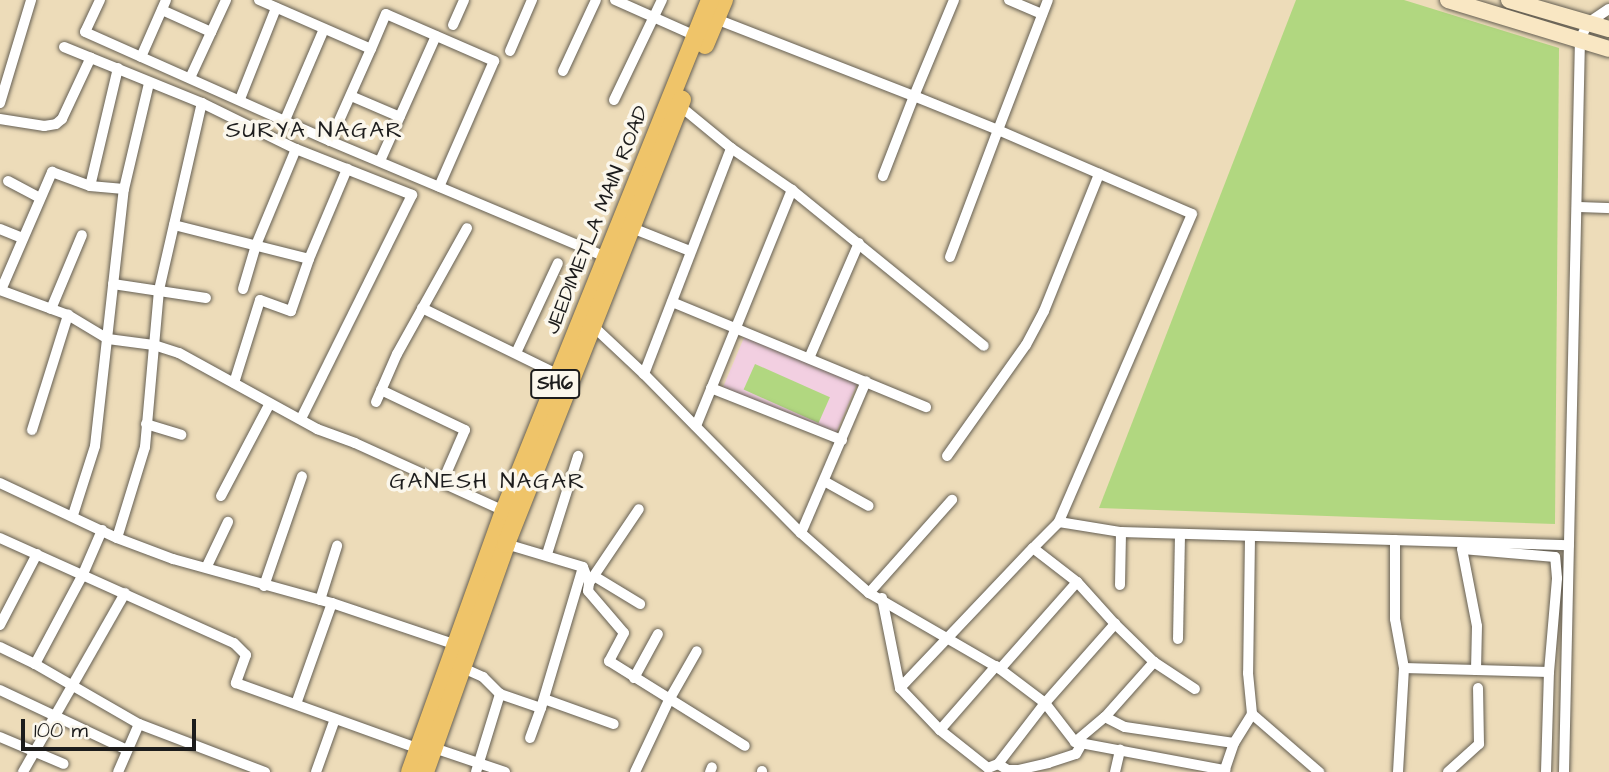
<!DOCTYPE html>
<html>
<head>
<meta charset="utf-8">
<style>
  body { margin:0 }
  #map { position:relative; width:1609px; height:772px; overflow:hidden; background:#eddcb9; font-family:"Architects Daughter",sans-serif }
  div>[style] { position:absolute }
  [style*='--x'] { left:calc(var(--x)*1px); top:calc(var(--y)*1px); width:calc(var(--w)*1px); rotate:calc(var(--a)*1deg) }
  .built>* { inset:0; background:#f2cfe1; transform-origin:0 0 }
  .green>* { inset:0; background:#b1d780; transform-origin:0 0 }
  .roads { filter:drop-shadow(0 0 2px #655f53) drop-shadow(0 0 2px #655f53) }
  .street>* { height:10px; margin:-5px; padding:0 5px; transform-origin:5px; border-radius:5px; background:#fff }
  .secondary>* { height:16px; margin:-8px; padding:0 8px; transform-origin:8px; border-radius:8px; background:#f9e7c3 }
  .primary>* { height:18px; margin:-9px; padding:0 9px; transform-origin:9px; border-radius:9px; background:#efc469 }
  span { translate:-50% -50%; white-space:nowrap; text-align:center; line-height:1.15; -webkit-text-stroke:7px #fbf7ec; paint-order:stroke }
  .shield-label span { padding:2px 5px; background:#fbf7ec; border:2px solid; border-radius:5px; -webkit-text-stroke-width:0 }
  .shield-label { font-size:19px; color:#1c1c1c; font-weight:700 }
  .street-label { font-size:21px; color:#1c1c1c }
  .neighbourhood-label { font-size:23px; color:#1c1c1c; letter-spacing:2px }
  .scale { position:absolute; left:21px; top:719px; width:175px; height:32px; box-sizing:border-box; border:4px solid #1c1c1c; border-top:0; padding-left:9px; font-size:21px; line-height:24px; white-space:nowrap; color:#1c1c1c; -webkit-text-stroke:5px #fbf7ec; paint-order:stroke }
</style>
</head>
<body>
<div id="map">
  <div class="built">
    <i style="left:746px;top:333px;width:122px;height:59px;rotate:23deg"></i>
  </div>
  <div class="green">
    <i style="clip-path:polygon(1296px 0,1404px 0,1559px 48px,1555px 524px,1099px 508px)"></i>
    <i style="left:755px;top:364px;width:82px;height:28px;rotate:24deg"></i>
  </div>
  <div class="roads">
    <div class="street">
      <i style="--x:100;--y:0;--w:35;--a:115"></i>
      <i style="--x:85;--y:32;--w:268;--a:24"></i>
      <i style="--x:330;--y:141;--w:299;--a:22.8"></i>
      <i style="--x:259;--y:0;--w:122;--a:23.6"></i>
      <i style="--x:371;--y:49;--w:38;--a:-67"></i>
      <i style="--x:386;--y:14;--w:118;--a:23.5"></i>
      <i style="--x:494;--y:61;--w:137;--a:113.6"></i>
      <i style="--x:615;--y:0;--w:89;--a:24"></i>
      <i style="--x:954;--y:0;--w:104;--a:112.6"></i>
      <i style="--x:914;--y:96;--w:91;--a:22"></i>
      <i style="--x:998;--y:130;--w:139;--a:-69"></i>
      <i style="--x:1009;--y:0;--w:36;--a:23"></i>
      <i style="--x:162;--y:10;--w:54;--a:24.2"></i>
      <i style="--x:716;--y:19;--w:212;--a:21.3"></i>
      <i style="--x:914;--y:96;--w:86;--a:111.2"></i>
      <i style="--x:453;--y:25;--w:27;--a:-66"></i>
      <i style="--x:64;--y:47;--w:149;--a:22.1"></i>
      <i style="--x:202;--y:103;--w:105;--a:26.1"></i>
      <i style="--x:296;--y:149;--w:125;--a:21.6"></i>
      <i style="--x:412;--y:195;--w:250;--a:116.4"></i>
      <i style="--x:510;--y:51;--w:56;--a:-66.7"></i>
      <i style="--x:141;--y:57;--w:62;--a:-66.3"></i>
      <i style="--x:118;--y:68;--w:121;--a:103.3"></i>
      <i style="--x:90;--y:186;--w:34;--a:5"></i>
      <i style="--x:563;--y:71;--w:78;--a:-65.1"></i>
      <i style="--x:190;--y:78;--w:86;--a:-65.2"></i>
      <i style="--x:351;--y:96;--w:53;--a:23.2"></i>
      <i style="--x:240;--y:99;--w:98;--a:-68.4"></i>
      <i style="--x:614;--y:100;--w:111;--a:-64.4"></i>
      <i style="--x:0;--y:103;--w:108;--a:-73.2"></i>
      <i style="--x:680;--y:106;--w:66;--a:39.5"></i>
      <i style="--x:0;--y:119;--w:45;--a:9"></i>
      <i style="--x:44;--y:126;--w:12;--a:-9"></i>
      <i style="--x:56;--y:124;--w:8;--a:-40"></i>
      <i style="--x:62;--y:119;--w:68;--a:-64.9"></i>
      <i style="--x:285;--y:120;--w:99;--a:-66.8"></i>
      <i style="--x:330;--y:141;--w:101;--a:-66"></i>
      <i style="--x:380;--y:161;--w:137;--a:-65.9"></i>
      <i style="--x:8;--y:181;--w:36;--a:28"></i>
      <i style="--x:1577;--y:207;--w:32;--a:2"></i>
      <i style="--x:174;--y:225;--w:139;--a:14.1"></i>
      <i style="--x:632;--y:228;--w:62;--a:21.6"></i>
      <i style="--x:0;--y:229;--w:24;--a:22"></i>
      <i style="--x:950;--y:257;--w:136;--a:-69.3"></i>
      <i style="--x:998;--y:130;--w:211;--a:23.4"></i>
      <i style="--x:1192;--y:214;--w:335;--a:113.4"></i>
      <i style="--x:1059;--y:522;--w:37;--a:135"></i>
      <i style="--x:113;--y:284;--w:94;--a:8.6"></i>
      <i style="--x:243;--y:289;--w:46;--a:-73.5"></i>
      <i style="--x:256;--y:245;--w:104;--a:-67.4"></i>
      <i style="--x:0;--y:290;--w:72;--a:20.2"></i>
      <i style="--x:68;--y:315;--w:47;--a:31"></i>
      <i style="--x:108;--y:339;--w:46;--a:7.4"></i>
      <i style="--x:154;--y:345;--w:26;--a:18"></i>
      <i style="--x:179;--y:353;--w:158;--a:28.8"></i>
      <i style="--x:317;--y:429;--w:40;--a:20.2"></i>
      <i style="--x:355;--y:443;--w:164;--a:24.5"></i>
      <i style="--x:1;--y:290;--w:129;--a:-66.6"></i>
      <i style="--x:52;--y:172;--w:40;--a:20.2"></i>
      <i style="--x:672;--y:302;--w:275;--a:22.5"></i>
      <i style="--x:422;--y:308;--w:153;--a:26.1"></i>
      <i style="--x:51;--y:309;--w:80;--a:-67.3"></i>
      <i style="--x:594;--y:327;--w:69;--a:43.2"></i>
      <i style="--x:644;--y:374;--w:223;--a:45.4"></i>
      <i style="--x:801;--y:533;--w:91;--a:41.4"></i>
      <i style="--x:869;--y:593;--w:151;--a:30.1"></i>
      <i style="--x:1000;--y:669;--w:56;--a:37.1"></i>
      <i style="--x:1045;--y:703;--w:49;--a:52.4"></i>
      <i style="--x:1075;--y:742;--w:153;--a:10.6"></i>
      <i style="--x:516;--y:353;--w:99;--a:-65"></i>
      <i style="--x:810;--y:356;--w:123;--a:-66.6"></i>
      <i style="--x:644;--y:374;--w:242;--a:-68.9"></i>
      <i style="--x:731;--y:148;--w:74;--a:34.5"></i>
      <i style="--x:792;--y:190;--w:247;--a:39.1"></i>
      <i style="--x:234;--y:383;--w:87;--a:-72.6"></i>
      <i style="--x:260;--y:300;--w:33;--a:20"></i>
      <i style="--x:291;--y:311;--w:55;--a:-70.9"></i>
      <i style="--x:309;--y:259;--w:98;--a:-67.1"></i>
      <i style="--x:711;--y:388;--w:141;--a:21.7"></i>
      <i style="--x:381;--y:390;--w:93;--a:25.5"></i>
      <i style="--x:465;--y:430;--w:58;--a:113.5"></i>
      <i style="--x:376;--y:402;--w:52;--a:-66.4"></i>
      <i style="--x:397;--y:354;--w:144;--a:-60.9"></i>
      <i style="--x:146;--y:424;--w:37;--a:17"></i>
      <i style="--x:696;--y:426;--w:255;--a:-67.9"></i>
      <i style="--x:32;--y:430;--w:121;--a:-72.6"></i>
      <i style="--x:947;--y:456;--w:136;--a:-54.6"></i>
      <i style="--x:1026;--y:345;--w:38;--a:-62"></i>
      <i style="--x:1044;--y:311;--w:148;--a:-68.1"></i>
      <i style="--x:824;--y:481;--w:51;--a:29.1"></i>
      <i style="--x:0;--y:483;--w:129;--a:25.2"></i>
      <i style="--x:117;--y:538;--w:60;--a:20.6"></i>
      <i style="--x:173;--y:559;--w:165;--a:15.5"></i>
      <i style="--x:332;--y:603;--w:129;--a:18.6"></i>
      <i style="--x:221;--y:496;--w:103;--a:-62.2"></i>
      <i style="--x:73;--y:515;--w:72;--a:-72.3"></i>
      <i style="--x:95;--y:446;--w:259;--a:-83.6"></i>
      <i style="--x:124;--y:189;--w:109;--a:-76.7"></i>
      <i style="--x:1059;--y:522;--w:63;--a:9.2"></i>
      <i style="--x:1121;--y:532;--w:448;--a:1.7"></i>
      <i style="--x:801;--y:533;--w:165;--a:-66.8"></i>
      <i style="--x:1250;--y:537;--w:136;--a:90.8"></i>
      <i style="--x:1248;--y:673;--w:41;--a:84.4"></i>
      <i style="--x:1252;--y:714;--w:89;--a:40.9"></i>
      <i style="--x:0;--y:538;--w:256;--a:24.2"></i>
      <i style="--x:234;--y:643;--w:17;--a:45"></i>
      <i style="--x:246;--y:655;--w:30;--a:110"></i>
      <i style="--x:236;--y:683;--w:195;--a:19.8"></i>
      <i style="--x:117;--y:538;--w:95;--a:-72.9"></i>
      <i style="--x:145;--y:447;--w:158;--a:-84.9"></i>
      <i style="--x:159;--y:290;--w:192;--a:-77.1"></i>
      <i style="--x:1395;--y:540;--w:79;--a:90"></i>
      <i style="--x:1395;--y:619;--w:50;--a:79.6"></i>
      <i style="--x:506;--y:544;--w:80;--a:16.6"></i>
      <i style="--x:583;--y:567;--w:17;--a:69"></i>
      <i style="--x:589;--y:583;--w:8;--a:97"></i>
      <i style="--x:588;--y:591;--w:55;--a:49.4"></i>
      <i style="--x:624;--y:633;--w:32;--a:118"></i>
      <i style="--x:609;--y:661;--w:160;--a:32"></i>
      <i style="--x:547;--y:554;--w:103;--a:-72.4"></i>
      <i style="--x:207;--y:566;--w:49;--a:-64.5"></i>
      <i style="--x:594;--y:576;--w:54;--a:31.3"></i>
      <i style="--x:589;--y:583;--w:89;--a:-56"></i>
      <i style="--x:1120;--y:585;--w:53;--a:-88.9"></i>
      <i style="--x:264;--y:586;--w:116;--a:-70.9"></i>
      <i style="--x:869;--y:593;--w:125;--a:-48.3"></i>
      <i style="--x:882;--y:598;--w:92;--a:78.7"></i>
      <i style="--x:900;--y:688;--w:58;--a:46.4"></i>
      <i style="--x:940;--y:730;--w:61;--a:38.4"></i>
      <i style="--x:988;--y:768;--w:11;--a:-22"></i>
      <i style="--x:998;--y:764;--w:77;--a:-52.4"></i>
      <i style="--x:1045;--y:703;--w:106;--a:-48.5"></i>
      <i style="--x:1115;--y:624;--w:57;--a:-132.1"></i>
      <i style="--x:320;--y:600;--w:57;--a:-72.5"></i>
      <i style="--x:0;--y:625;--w:80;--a:-62.5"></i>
      <i style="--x:1178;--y:639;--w:105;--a:-88.9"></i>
      <i style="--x:0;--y:647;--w:39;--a:26"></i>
      <i style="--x:35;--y:664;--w:120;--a:30"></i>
      <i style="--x:139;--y:724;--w:52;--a:113.6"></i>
      <i style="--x:1154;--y:662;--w:49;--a:33.4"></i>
      <i style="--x:35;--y:664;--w:102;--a:-61.9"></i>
      <i style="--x:83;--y:574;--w:48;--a:-66.6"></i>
      <i style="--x:463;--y:668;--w:22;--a:24"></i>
      <i style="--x:483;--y:677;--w:24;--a:45"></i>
      <i style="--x:500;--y:694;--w:43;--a:18.9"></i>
      <i style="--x:541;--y:708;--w:32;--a:110"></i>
      <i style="--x:634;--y:678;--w:50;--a:-61.4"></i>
      <i style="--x:900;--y:688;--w:193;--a:-46.5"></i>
      <i style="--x:1033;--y:548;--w:56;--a:37.7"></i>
      <i style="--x:1077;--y:582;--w:116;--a:131.5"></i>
      <i style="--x:0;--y:690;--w:140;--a:25.3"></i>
      <i style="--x:544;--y:699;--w:74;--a:19.7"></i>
      <i style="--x:296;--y:704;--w:107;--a:-70.4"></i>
      <i style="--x:541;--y:708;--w:147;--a:-73.4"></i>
      <i style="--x:1105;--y:717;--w:22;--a:27"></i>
      <i style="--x:1125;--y:727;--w:110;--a:8.4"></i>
      <i style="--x:139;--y:724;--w:135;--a:20.9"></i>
      <i style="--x:940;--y:730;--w:85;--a:-48.8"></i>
      <i style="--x:0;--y:737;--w:69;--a:22.9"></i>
      <i style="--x:1075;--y:742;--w:39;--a:-40"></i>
      <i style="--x:1105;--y:717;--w:74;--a:-48.3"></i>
      <i style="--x:1154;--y:662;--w:54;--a:-135.7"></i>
      <i style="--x:434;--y:748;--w:75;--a:18.7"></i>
      <i style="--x:998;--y:764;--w:12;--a:31"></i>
      <i style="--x:1008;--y:770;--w:10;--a:0"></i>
      <i style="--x:1018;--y:770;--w:31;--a:-13"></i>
      <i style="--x:1048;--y:763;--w:29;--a:-18"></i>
      <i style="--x:1076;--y:754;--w:10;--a:-61"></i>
      <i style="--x:23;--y:772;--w:206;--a:-60.3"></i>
      <i style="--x:316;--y:772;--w:56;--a:-70.3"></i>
      <i style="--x:476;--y:772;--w:82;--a:-72.9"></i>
      <i style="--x:635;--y:772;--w:80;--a:-64.7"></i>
      <i style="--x:669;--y:700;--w:56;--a:-60.3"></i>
      <i style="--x:710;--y:772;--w:5;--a:-68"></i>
      <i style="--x:762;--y:772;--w:1;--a:-90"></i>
      <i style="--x:1115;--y:772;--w:23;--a:-77"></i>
      <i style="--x:1224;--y:772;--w:31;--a:-71"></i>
      <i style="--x:1234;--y:743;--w:34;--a:-58"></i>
      <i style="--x:1398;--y:772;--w:104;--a:-86.7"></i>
      <i style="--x:1404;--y:668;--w:72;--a:1.6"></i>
      <i style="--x:1448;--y:772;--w:42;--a:-42.1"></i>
      <i style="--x:1479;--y:744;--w:56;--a:-91"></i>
      <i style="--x:1546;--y:772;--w:100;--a:-88.3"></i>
      <i style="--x:1549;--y:672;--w:94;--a:-85.1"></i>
      <i style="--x:1557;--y:578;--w:21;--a:-95"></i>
      <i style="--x:1555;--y:557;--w:93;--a:-175.1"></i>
      <i style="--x:1462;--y:549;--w:78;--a:79"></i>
      <i style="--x:1477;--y:626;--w:44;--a:91.3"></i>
      <i style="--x:1476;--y:670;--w:73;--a:1.6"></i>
      <i style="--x:1564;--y:772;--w:733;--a:-88.75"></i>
      <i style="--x:1580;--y:39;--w:18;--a:-63"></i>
      <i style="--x:1588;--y:23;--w:25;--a:-34"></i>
    </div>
    <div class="secondary">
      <i style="--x:1448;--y:0;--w:168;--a:16.9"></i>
      <i style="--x:1509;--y:0;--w:104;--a:16.2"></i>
    </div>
    <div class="primary">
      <i style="--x:705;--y:45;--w:49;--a:-67.1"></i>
      <i style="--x:410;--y:772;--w:277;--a:-70.2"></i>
      <i style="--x:504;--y:511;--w:551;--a:-68.04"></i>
      <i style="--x:425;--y:772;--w:242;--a:-70.4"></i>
      <i style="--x:506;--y:544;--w:478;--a:-68.4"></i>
    </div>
  </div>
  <div class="shield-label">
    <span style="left:555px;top:384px">SH6</span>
  </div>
  <div class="street-label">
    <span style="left:597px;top:220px;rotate:-68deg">JEEDIMETLA MAIN ROAD</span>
  </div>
  <div class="neighbourhood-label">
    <span style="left:315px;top:130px">SURYA NAGAR</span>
    <span style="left:488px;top:481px">GANESH NAGAR</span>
  </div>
  <div class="scale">100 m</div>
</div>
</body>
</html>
